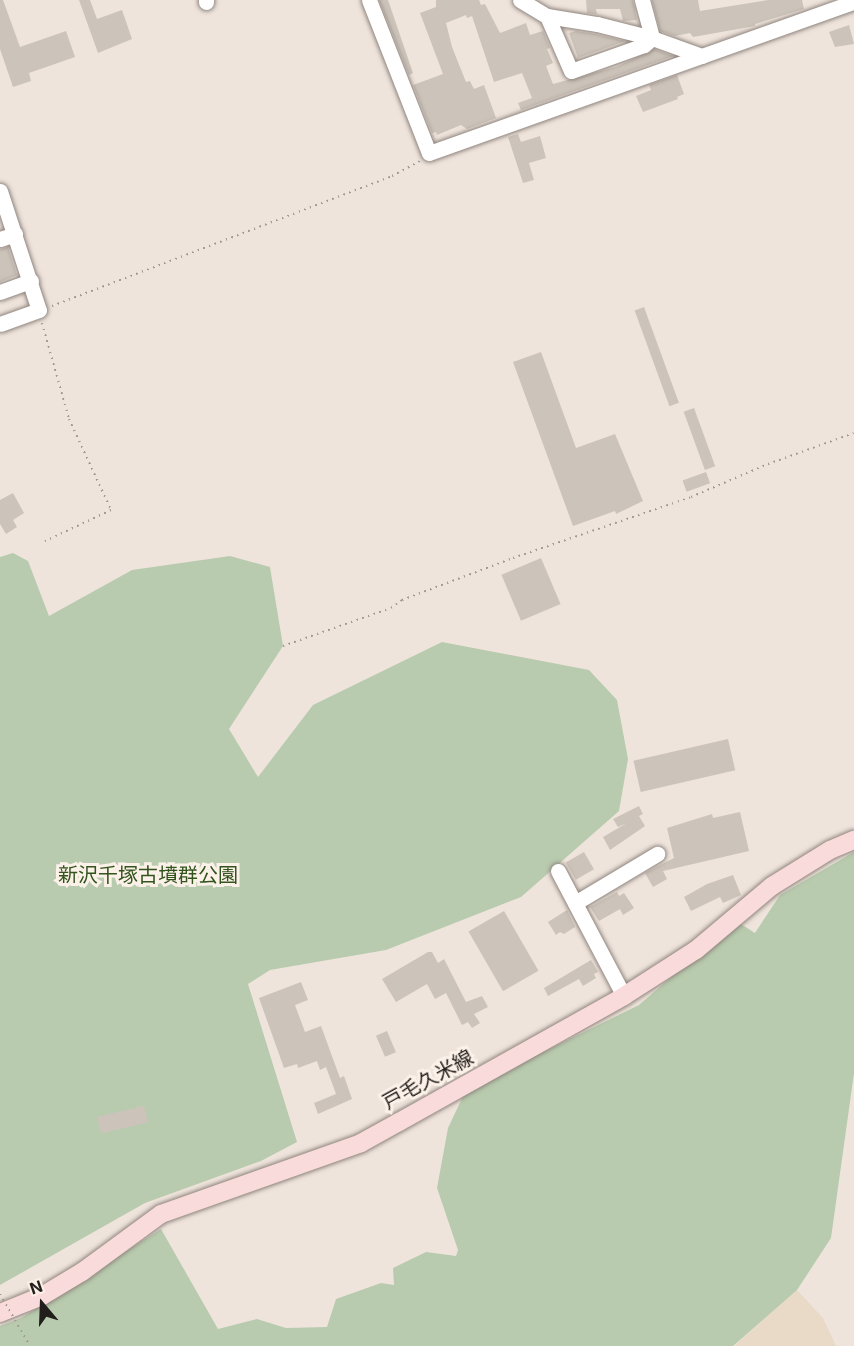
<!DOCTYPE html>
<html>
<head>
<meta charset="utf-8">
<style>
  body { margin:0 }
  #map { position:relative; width:854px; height:1346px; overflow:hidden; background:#efe4dc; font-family:Inter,"Noto Sans JP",sans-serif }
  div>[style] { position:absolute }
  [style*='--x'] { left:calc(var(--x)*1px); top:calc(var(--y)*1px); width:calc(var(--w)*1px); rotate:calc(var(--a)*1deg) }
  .education>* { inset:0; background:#e9d9c7 }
  .green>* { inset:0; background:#b8cbae }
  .building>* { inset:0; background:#ccc3ba; transform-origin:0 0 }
  .path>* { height:2px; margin-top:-1px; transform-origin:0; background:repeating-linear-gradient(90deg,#a19992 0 1.5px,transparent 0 6px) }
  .roads { filter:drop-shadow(0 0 2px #8f857e) drop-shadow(0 0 2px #8f857e) }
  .minor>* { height:15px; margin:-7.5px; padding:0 7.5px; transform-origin:7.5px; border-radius:7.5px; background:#fff }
  .major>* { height:18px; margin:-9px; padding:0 9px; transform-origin:9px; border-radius:9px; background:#f8dbda }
  .path-bridge>* { height:2px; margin-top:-1px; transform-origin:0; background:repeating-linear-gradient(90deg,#a19992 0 1.5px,transparent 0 6px) }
  span { translate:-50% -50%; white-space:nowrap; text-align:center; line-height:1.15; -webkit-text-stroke:6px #fcf1e9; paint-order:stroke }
  .park-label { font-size:20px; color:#32541d }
  .street-label { font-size:20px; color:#221e1b }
  .north { position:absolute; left:12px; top:1274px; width:60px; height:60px; -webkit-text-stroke:4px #fcf1e9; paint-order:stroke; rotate:341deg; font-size:16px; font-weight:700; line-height:24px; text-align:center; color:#221e1b }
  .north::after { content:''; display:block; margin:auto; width:21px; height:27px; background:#221e1b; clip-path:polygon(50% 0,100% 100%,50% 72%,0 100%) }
</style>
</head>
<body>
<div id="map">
  <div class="education">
    <i style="clip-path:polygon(797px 1290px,823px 1318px,836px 1346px,734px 1346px)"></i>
  </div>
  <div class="green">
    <i style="clip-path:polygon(13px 553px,28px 561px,49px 616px,132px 570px,230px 556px,270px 567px,283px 646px,229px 729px,258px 777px,313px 705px,442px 642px,589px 670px,617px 700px,628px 759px,619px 811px,521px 897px,386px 950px,270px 970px,248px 984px,297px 1142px,261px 1161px,145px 1203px,0 1285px,0 557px)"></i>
    <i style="clip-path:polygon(854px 852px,854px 1073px,831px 1238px,797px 1290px,733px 1346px,0 1346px,0 1326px,21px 1318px,161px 1229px,218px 1329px,257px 1319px,286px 1328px,327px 1327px,336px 1299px,381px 1283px,394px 1285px,393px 1268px,426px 1252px,456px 1256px,458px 1250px,437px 1188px,448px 1128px,466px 1090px,639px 1005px,736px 921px,755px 933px,780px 895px)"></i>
  </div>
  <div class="building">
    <i style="clip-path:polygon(0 0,3px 0,20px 47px,66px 31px,75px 57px,29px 73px,31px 81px,13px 87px,0 49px)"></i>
    <i style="clip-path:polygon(79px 0,90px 0,97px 19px,122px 10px,132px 39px,98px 53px)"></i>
    <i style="clip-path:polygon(379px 0,388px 0,413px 73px,409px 75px)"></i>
    <i style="clip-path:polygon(436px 0,479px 0,481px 5px,485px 4px,500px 33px,526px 23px,530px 35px,543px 31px,550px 48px,547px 49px,553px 63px,546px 66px,553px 84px,616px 67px,654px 49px,673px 56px,521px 110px,518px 103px,532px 98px,522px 73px,494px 82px,472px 16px,467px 18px,466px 15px,446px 23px,452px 47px,466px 82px,470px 81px,474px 89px,484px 85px,496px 118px,467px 129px,461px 125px,437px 135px,436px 132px,432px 133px,413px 85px,443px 74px,420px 13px,436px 7px)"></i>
    <i style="clip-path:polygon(586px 0,633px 0,637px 20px,623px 21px,620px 9px,596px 9px,597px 14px,587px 13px)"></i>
    <i style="clip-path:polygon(652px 0,698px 0,700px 11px,768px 0,802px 0,804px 9px,755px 24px,755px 26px,693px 37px,690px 33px,675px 36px,660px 31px)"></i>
    <i style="clip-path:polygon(849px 25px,854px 44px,835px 47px,829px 32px)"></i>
    <i style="clip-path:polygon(576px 31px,595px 34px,625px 41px,578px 58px,569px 33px)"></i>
    <i style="clip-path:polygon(677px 75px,684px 94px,677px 97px,678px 99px,643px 112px,636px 96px,651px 90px,649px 85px)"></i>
    <i style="clip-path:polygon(518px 134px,521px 142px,540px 136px,546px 158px,529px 163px,534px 180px,523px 183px,508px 137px)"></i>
    <i style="clip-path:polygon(8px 247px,17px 275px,0 282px,0 249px)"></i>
    <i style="left:644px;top:307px;width:102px;height:10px;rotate:70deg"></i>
    <i style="clip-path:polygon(541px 352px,576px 448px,615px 434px,643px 501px,616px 514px,615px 511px,573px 526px,513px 362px)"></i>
    <i style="left:694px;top:408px;width:62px;height:11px;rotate:70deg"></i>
    <i style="left:706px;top:472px;width:12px;height:25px;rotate:70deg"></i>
    <i style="clip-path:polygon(13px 493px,24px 513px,13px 520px,17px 527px,6px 534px,0 524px,0 500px)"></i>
    <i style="left:541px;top:558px;width:50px;height:43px;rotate:67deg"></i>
    <i style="left:728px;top:739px;width:32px;height:97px;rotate:77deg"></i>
    <i style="clip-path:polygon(639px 806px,643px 814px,639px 816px,645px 826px,610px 850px,603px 837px,627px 823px,618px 827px,613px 819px)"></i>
    <i style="clip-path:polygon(740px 812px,749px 851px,663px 871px,667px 879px,653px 887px,645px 873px,674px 858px,667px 828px,712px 814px,713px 818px)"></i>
    <i style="left:584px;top:852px;width:20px;height:21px;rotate:60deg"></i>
    <i style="clip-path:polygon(733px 875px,741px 895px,723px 903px,720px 897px,691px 911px,684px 897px,707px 884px)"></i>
    <i style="clip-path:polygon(617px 892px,619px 896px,624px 893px,634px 908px,623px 915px,620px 909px,599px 921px,590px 907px)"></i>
    <i style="clip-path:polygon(567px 910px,575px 927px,564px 934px,560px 932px,556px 935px,548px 922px)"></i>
    <i style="left:504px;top:911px;width:69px;height:41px;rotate:60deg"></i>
    <i style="clip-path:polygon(428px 952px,432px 952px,438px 963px,444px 959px,466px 1002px,482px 996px,488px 1007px,474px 1014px,480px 1023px,472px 1028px,468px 1022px,462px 1025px,446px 993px,435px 999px,427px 984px,396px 1002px,382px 979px)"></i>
    <i style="clip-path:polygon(591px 960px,598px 972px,594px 974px,596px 978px,583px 986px,579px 979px,548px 996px,544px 988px)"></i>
    <i style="clip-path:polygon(301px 982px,308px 1000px,295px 1005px,305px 1032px,321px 1026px,340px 1078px,344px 1076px,352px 1099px,318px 1114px,314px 1103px,336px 1094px,326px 1067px,320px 1070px,317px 1061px,298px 1068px,297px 1064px,284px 1068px,259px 998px)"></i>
    <i style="left:387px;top:1031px;width:23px;height:12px;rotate:67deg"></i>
    <i style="left:144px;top:1106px;width:17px;height:48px;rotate:77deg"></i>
  </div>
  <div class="path">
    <i style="--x:52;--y:306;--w:364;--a:-20.9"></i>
    <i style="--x:392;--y:176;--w:32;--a:-28"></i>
    <i style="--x:42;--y:323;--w:100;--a:74.3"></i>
    <i style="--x:69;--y:419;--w:100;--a:65.2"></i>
    <i style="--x:111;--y:510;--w:73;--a:154.8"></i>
    <i style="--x:283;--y:646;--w:114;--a:-19.4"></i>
    <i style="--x:391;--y:608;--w:14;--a:-36"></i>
    <i style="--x:402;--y:600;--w:119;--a:-20.7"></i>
    <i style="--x:513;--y:558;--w:188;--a:-18.9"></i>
    <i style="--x:691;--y:497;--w:84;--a:-23.2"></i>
    <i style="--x:768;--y:464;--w:91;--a:-19.8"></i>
  </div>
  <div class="roads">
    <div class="minor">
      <i style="--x:206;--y:0;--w:2;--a:90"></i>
      <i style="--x:369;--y:0;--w:164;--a:68.6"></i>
      <i style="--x:429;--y:153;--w:451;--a:-19.6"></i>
      <i style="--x:520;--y:0;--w:31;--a:31"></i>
      <i style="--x:642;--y:0;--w:39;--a:75"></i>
      <i style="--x:652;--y:38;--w:11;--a:139"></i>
      <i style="--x:644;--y:45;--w:77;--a:160.4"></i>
      <i style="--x:571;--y:71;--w:60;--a:-113.6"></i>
      <i style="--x:547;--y:16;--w:51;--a:9.1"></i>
      <i style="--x:597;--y:24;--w:57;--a:14.3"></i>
      <i style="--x:652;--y:38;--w:53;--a:19.8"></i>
      <i style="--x:0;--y:191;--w:125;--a:71.9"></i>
      <i style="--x:39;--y:310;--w:41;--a:160.3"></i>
      <i style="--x:0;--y:239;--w:16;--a:-18"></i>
      <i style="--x:0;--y:292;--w:33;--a:-20"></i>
      <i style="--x:558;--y:871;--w:141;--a:62.2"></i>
      <i style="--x:575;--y:903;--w:96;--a:-30.9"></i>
    </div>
    <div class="major">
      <i style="--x:0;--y:1313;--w:45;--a:-22"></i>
      <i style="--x:42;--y:1296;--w:47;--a:-31"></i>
      <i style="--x:82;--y:1272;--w:98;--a:-36.3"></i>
      <i style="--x:161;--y:1214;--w:212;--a:-19.5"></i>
      <i style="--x:361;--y:1143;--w:43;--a:-28.9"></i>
      <i style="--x:399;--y:1122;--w:258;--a:-29.2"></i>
      <i style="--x:624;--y:996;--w:85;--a:-32.6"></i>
      <i style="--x:696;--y:950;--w:99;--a:-40.1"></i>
      <i style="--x:772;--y:886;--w:68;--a:-31.8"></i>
      <i style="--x:830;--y:850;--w:26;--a:-23"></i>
    </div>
  </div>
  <div class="path-bridge">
    <i style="--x:0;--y:1294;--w:60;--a:60"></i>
  </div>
  <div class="park-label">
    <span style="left:148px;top:875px">新沢千塚古墳群公園</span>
  </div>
  <div class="street-label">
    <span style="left:428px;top:1080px;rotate:-29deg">戸毛久米線</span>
  </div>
  <div class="north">N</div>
</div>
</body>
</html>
